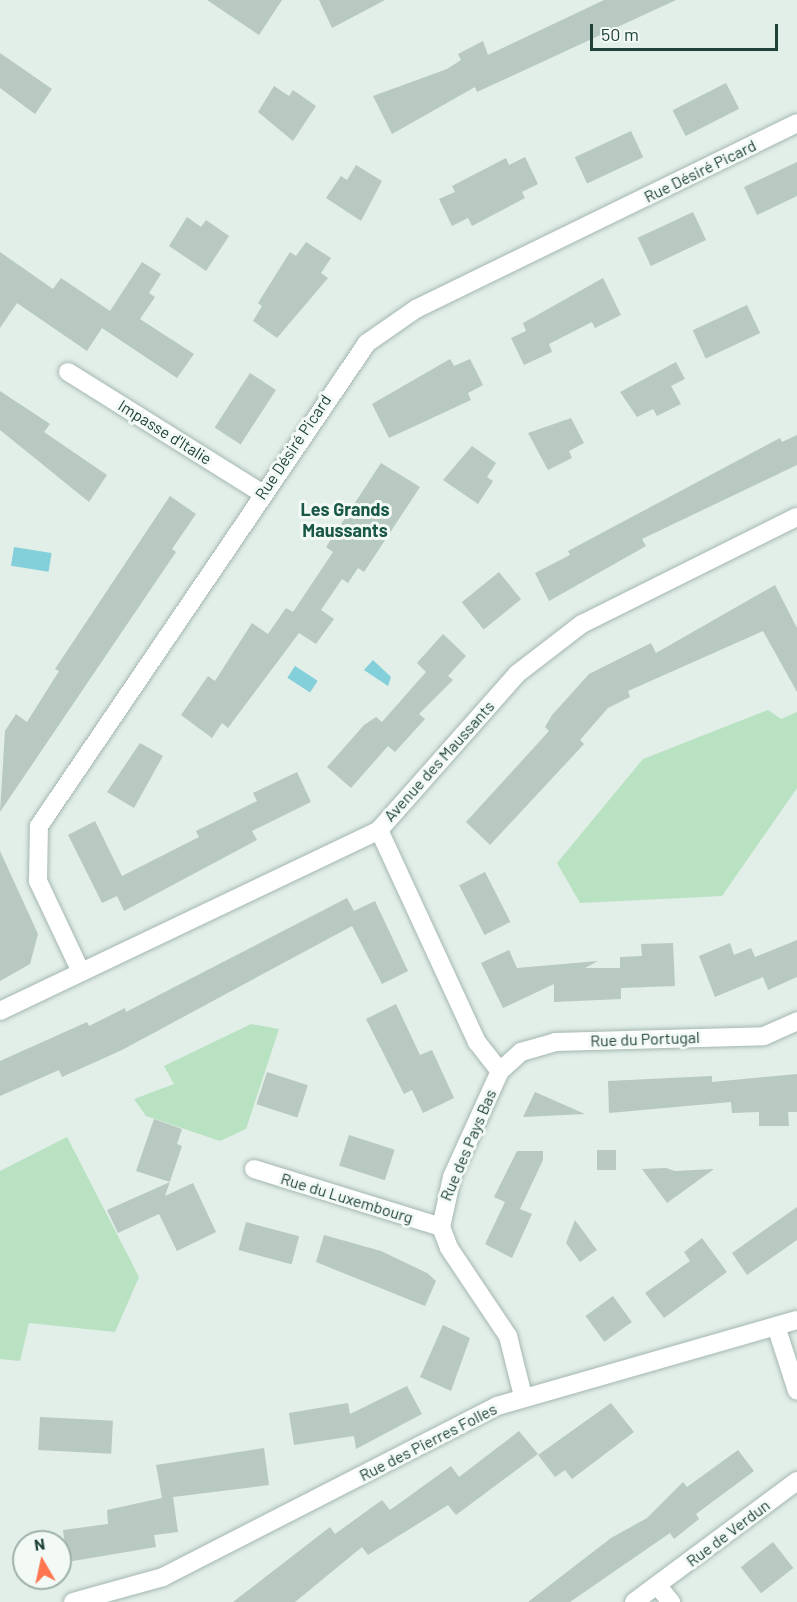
<!DOCTYPE html>
<html>
<head>
<meta charset="utf-8">
<style>
  body { margin:0 }
  #map { position:relative; width:797px; height:1602px; overflow:hidden; background:#e2eee8; font-family:Barlow,sans-serif }
  div>[style] { position:absolute }
  [style*='--x'] { left:calc(var(--x)*1px); top:calc(var(--y)*1px); width:calc(var(--w)*1px); rotate:calc(var(--a)*1deg) }
  .green>* { inset:0; background:#b8e2c2 }
  .water>* { inset:0; background:#83cfda; transform-origin:0 0 }
  .building>* { inset:0; background:#b7c9c1; transform-origin:0 0 }
  .roads { filter:drop-shadow(0 0 2px #a4b7b0) drop-shadow(0 0 2px #a4b7b0) }
  .street>* { height:18px; margin:-9px; padding:0 9px; transform-origin:9px; border-radius:9px; background:#fff }
  span { translate:-50% -50%; white-space:nowrap; text-align:center; line-height:1.15; -webkit-text-stroke:6px #f3faf6; paint-order:stroke }
  .street-label { font-size:16px; color:#1f4238 }
  .neighbourhood-label { font-size:18px; color:#195746; font-weight:700 }
  .north { position:absolute; left:12px; top:1530px; width:60px; height:60px; box-sizing:border-box; background:#f3faf6; border:2px solid #9eb0aa; border-radius:50%; rotate:351deg; font-size:16px; font-weight:700; line-height:24px; text-align:center; color:#1f4238 }
  .north::after { content:''; display:block; margin:auto; width:21px; height:27px; background:#ff754f; clip-path:polygon(50% 0,100% 100%,50% 72%,0 100%) }
  .scale { position:absolute; left:590px; top:24px; width:188px; height:27px; box-sizing:border-box; border:3px solid #1f4238; border-top:0; padding-left:8px; font-size:18px; line-height:21px; white-space:nowrap; color:#1f4238; -webkit-text-stroke:4px #f3faf6; paint-order:stroke }
</style>
</head>
<body>
<div id="map">
  <div class="green">
    <i style="clip-path:polygon(768px 710px,781px 719px,797px 712px,797px 788px,722px 896px,580px 903px,557px 863px,643px 759px)"></i>
    <i style="clip-path:polygon(251px 1024px,279px 1029px,246px 1129px,220px 1141px,146px 1116px,134px 1099px,174px 1084px,164px 1066px)"></i>
    <i style="clip-path:polygon(67px 1137px,139px 1277px,115px 1332px,29px 1323px,20px 1361px,0 1359px,0 1171px)"></i>
  </div>
  <div class="water">
    <i style="left:14px;top:547px;width:38px;height:19px;rotate:9deg"></i>
    <i style="clip-path:polygon(373px 660px,391px 677px,388px 686px,364px 670px)"></i>
    <i style="left:295px;top:666px;width:27px;height:14px;rotate:33deg"></i>
  </div>
  <div class="building">
    <i style="clip-path:polygon(207px 0,282px 0,259px 35px)"></i>
    <i style="clip-path:polygon(319px 0,385px 0,332px 28px)"></i>
    <i style="clip-path:polygon(604px 0,676px 0,477px 92px,475px 87px,392px 134px,373px 96px,447px 69px,461px 60px,458px 54px,483px 41px,488px 55px)"></i>
    <i style="clip-path:polygon(0 53px,52px 89px,35px 114px,0 88px)"></i>
    <i style="left:726px;top:83px;width:29px;height:60px;rotate:63deg"></i>
    <i style="clip-path:polygon(274px 86px,289px 96px,293px 90px,316px 106px,293px 141px,258px 112px)"></i>
    <i style="left:631px;top:131px;width:29px;height:62px;rotate:65deg"></i>
    <i style="clip-path:polygon(525px 157px,538px 184px,522px 192px,525px 198px,472px 226px,468px 218px,452px 226px,439px 199px,455px 192px,452px 186px,506px 158px,509px 165px)"></i>
    <i style="clip-path:polygon(797px 162px,797px 196px,757px 215px,744px 187px)"></i>
    <i style="clip-path:polygon(356px 165px,382px 181px,361px 221px,326px 198px,341px 176px,347px 180px)"></i>
    <i style="left:693px;top:212px;width:31px;height:61px;rotate:65deg"></i>
    <i style="clip-path:polygon(187px 217px,201px 227px,206px 220px,229px 236px,206px 271px,169px 246px)"></i>
    <i style="clip-path:polygon(306px 242px,331px 258px,321px 273px,328px 278px,277px 338px,253px 321px,262px 306px,258px 303px,290px 252px,296px 256px)"></i>
    <i style="clip-path:polygon(0 252px,53px 289px,61px 278px,110px 311px,142px 262px,161px 274px,149px 293px,155px 297px,140px 319px,194px 354px,177px 378px,102px 328px,87px 351px,17px 303px,0 328px)"></i>
    <i style="clip-path:polygon(603px 278px,621px 315px,595px 328px,592px 322px,549px 344px,552px 352px,524px 365px,511px 338px,526px 331px,523px 323px)"></i>
    <i style="left:747px;top:305px;width:31px;height:60px;rotate:65deg"></i>
    <i style="clip-path:polygon(450px 359px,454px 366px,470px 359px,483px 385px,468px 393px,471px 400px,389px 438px,372px 404px)"></i>
    <i style="clip-path:polygon(676px 362px,685px 379px,671px 386px,681px 404px,657px 416px,653px 409px,637px 417px,620px 392px)"></i>
    <i style="left:250px;top:373px;width:31px;height:65px;rotate:33deg"></i>
    <i style="clip-path:polygon(0 391px,50px 424px,44px 432px,107px 475px,89px 502px,0 430px)"></i>
    <i style="clip-path:polygon(571px 418px,584px 443px,569px 451px,572px 458px,548px 470px,528px 433px)"></i>
    <i style="clip-path:polygon(797px 435px,797px 465px,642px 539px,646px 546px,549px 601px,535px 573px,570px 555px,568px 551px,780px 438px,782px 442px)"></i>
    <i style="clip-path:polygon(472px 446px,496px 463px,487px 477px,493px 481px,478px 504px,443px 480px)"></i>
    <i style="clip-path:polygon(381px 463px,420px 487px,364px 572px,358px 568px,348px 583px,342px 579px,321px 610px,334px 619px,316px 644px,299px 633px,228px 728px,222px 723px,212px 738px,181px 715px,208px 676px,215px 681px,252px 623px,268px 634px,286px 608px,293px 612px,333px 552px,326px 547px)"></i>
    <i style="clip-path:polygon(170px 496px,196px 514px,172px 549px,176px 552px,0 812px,5px 731px,16px 714px,27px 722px,59px 671px,55px 669px)"></i>
    <i style="left:499px;top:572px;width:35px;height:48px;rotate:51deg"></i>
    <i style="clip-path:polygon(775px 585px,797px 628px,797px 692px,763px 631px,628px 691px,630px 697px,608px 708px,580px 740px,584px 744px,490px 845px,466px 822px,549px 731px,545px 727px,552px 715px,589px 674px,651px 643px,656px 653px)"></i>
    <i style="clip-path:polygon(443px 634px,466px 656px,448px 676px,453px 680px,419px 714px,425px 719px,395px 752px,388px 746px,351px 788px,327px 767px,364px 725px,376px 717px,382px 722px,426px 672px,417px 663px)"></i>
    <i style="clip-path:polygon(140px 743px,163px 756px,134px 808px,107px 792px)"></i>
    <i style="clip-path:polygon(297px 772px,311px 802px,252px 831px,257px 840px,124px 911px,117px 896px,102px 903px,68px 835px,95px 821px,122px 876px,199px 837px,196px 831px,257px 801px,253px 793px)"></i>
    <i style="clip-path:polygon(0 851px,38px 934px,30px 964px,0 981px)"></i>
    <i style="left:485px;top:872px;width:56px;height:29px;rotate:63deg"></i>
    <i style="clip-path:polygon(347px 898px,354px 911px,375px 901px,408px 971px,382px 984px,352px 926px,122px 1050px,62px 1077px,59px 1070px,0 1096px,0 1061px,87px 1022px,89px 1026px,125px 1008px,126px 1012px)"></i>
    <i style="clip-path:polygon(797px 940px,797px 977px,768px 990px,763px 977px,715px 997px,699px 956px,730px 943px,734px 955px,751px 948px,755px 957px)"></i>
    <i style="clip-path:polygon(673px 943px,675px 986px,621px 988px,621px 999px,554px 1002px,554px 984px,503px 1008px,481px 963px,509px 950px,517px 968px,598px 961px,585px 968px,620px 968px,620px 957px,642px 956px,641px 944px)"></i>
    <i style="clip-path:polygon(396px 1004px,420px 1055px,432px 1050px,454px 1098px,423px 1113px,412px 1090px,404px 1094px,366px 1019px)"></i>
    <i style="left:267px;top:1072px;width:43px;height:34px;rotate:18deg"></i>
    <i style="clip-path:polygon(797px 1074px,797px 1112px,788px 1112px,789px 1126px,759px 1126px,759px 1112px,732px 1113px,731px 1102px,609px 1113px,608px 1081px,712px 1076px,712px 1082px)"></i>
    <i style="clip-path:polygon(535px 1092px,585px 1114px,523px 1117px)"></i>
    <i style="clip-path:polygon(154px 1119px,182px 1129px,177px 1144px,182px 1146px,165px 1196px,193px 1183px,216px 1232px,177px 1251px,159px 1214px,118px 1233px,107px 1210px,170px 1182px,136px 1171px)"></i>
    <i style="left:349px;top:1135px;width:48px;height:32px;rotate:18deg"></i>
    <i style="left:597px;top:1150px;width:19px;height:20px"></i>
    <i style="clip-path:polygon(517px 1151px,543px 1151px,543px 1160px,520px 1209px,532px 1214px,512px 1258px,485px 1244px,505px 1202px,494px 1197px)"></i>
    <i style="clip-path:polygon(666px 1168px,675px 1171px,714px 1169px,667px 1203px,642px 1169px)"></i>
    <i style="clip-path:polygon(797px 1207px,797px 1240px,747px 1275px,732px 1253px)"></i>
    <i style="clip-path:polygon(575px 1220px,597px 1250px,580px 1262px,566px 1243px)"></i>
    <i style="left:246px;top:1222px;width:55px;height:29px;rotate:15deg"></i>
    <i style="clip-path:polygon(324px 1235px,381px 1251px,427px 1273px,436px 1281px,425px 1306px,316px 1262px)"></i>
    <i style="clip-path:polygon(702px 1238px,727px 1272px,664px 1318px,645px 1293px,690px 1261px,684px 1252px)"></i>
    <i style="left:613px;top:1296px;width:32px;height:34px;rotate:54deg"></i>
    <i style="clip-path:polygon(443px 1325px,470px 1338px,451px 1391px,420px 1377px)"></i>
    <i style="clip-path:polygon(407px 1386px,422px 1414px,356px 1449px,354px 1436px,294px 1445px,289px 1413px,348px 1403px,350px 1414px)"></i>
    <i style="clip-path:polygon(611px 1403px,634px 1432px,572px 1479px,565px 1470px,555px 1477px,538px 1455px)"></i>
    <i style="left:40px;top:1417px;width:73px;height:33px;rotate:3deg"></i>
    <i style="clip-path:polygon(519px 1431px,538px 1454px,456px 1515px,448px 1505px,368px 1555px,362px 1547px,295px 1602px,233px 1602px,330px 1527px,335px 1534px,382px 1500px,390px 1510px,451px 1466px,459px 1477px)"></i>
    <i style="clip-path:polygon(264px 1448px,269px 1485px,173px 1497px,178px 1532px,154px 1535px,156px 1547px,67px 1562px,63px 1530px,108px 1524px,107px 1510px,162px 1498px,156px 1465px)"></i>
    <i style="clip-path:polygon(738px 1450px,754px 1471px,696px 1514px,699px 1519px,674px 1539px,670px 1533px,570px 1602px,528px 1602px,611px 1538px,647px 1518px,683px 1482px,687px 1487px)"></i>
    <i style="left:773px;top:1542px;width:33px;height:41px;rotate:52deg"></i>
  </div>
  <div class="roads">
    <div class="street">
      <i style="--x:68;--y:372;--w:229;--a:32"></i>
      <i style="--x:379;--y:830;--w:234;--a:65.2"></i>
      <i style="--x:477;--y:1042;--w:37;--a:52"></i>
      <i style="--x:500;--y:1071;--w:116;--a:114.4"></i>
      <i style="--x:452;--y:1177;--w:51;--a:102.4"></i>
      <i style="--x:441;--y:1227;--w:22;--a:69"></i>
      <i style="--x:449;--y:1248;--w:106;--a:56.2"></i>
      <i style="--x:508;--y:1336;--w:62;--a:76"></i>
      <i style="--x:81;--y:972;--w:101;--a:-115.3"></i>
      <i style="--x:38;--y:881;--w:55;--a:-89"></i>
      <i style="--x:39;--y:826;--w:584;--a:-55.82"></i>
      <i style="--x:367;--y:343;--w:60;--a:-34.8"></i>
      <i style="--x:416;--y:309;--w:424;--a:-26"></i>
      <i style="--x:0;--y:1011;--w:420;--a:-25.5"></i>
      <i style="--x:379;--y:830;--w:208;--a:-48.5"></i>
      <i style="--x:517;--y:674;--w:82;--a:-37.6"></i>
      <i style="--x:582;--y:624;--w:240;--a:-26.5"></i>
      <i style="--x:500;--y:1071;--w:28;--a:-42"></i>
      <i style="--x:521;--y:1052;--w:35;--a:-16"></i>
      <i style="--x:555;--y:1042;--w:209;--a:-1.6"></i>
      <i style="--x:764;--y:1036;--w:36;--a:-24"></i>
      <i style="--x:254;--y:1169;--w:196;--a:17.2"></i>
      <i style="--x:776;--y:1326;--w:68;--a:72.1"></i>
      <i style="--x:658;--y:1586;--w:21;--a:51"></i>
      <i style="--x:73;--y:1602;--w:93;--a:-15.5"></i>
      <i style="--x:163;--y:1577;--w:375;--a:-27.1"></i>
      <i style="--x:497;--y:1406;--w:312;--a:-16"></i>
      <i style="--x:634;--y:1602;--w:203;--a:-36.6"></i>
    </div>
  </div>
  <div class="street-label">
    <span style="left:700px;top:171px;rotate:-26deg">Rue Désiré Picard</span>
    <span style="left:165px;top:432px;rotate:32deg">Impasse d'Italie</span>
    <span style="left:293px;top:447px;rotate:-56deg">Rue Désiré Picard</span>
    <span style="left:439px;top:761px;rotate:-48deg">Avenue des Maussants</span>
    <span style="left:645px;top:1039px;rotate:-2deg">Rue du Portugal</span>
    <span style="left:468px;top:1145px;rotate:-67deg">Rue des Pays Bas</span>
    <span style="left:347px;top:1198px;rotate:17deg">Rue du Luxembourg</span>
    <span style="left:428px;top:1442px;rotate:-27deg">Rue des Pierres Folles</span>
    <span style="left:728px;top:1533px;rotate:-37deg">Rue de Verdun</span>
  </div>
  <div class="neighbourhood-label">
    <span style="left:345px;top:520px">Les Grands<br>Maussants</span>
  </div>
  <div class="north">N</div>
  <div class="scale">50 m</div>
</div>
</body>
</html>
